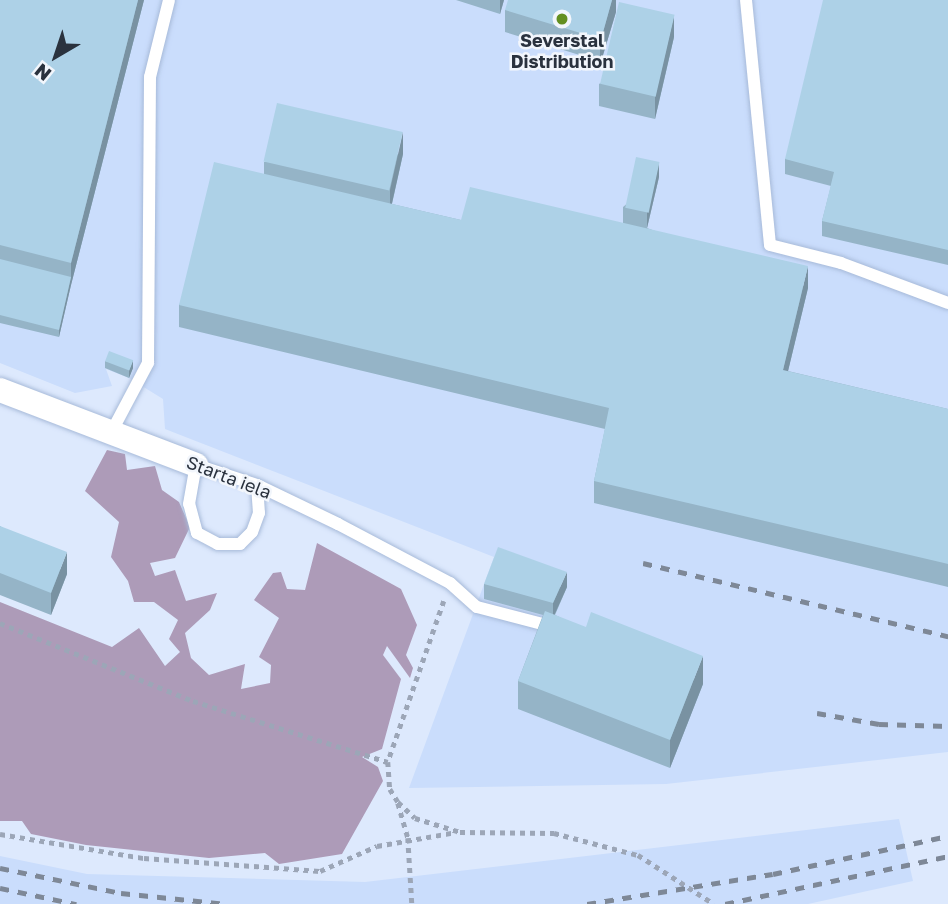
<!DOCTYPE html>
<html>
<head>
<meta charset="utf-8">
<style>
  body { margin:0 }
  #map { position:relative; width:948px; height:904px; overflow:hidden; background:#dde9fd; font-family:"Golos Text",sans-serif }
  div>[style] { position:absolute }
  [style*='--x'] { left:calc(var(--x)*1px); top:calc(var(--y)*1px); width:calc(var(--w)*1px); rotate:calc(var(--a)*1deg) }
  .built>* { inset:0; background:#caddfc }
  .forest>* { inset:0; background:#ad9bb8 }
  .path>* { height:4.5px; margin-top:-2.25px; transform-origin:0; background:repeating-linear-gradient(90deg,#9ca6b7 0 5px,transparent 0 10px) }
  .roads { filter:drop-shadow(0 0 2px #a7bad9) drop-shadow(0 0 2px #a7bad9) }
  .service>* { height:12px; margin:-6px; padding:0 6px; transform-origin:6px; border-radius:6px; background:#fff }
  .minor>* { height:24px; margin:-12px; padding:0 12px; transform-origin:12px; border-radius:12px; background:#fff }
  .rail>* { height:5px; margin-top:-2.5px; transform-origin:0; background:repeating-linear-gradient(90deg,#7e8897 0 9px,transparent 0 18px) }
  .wall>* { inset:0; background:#95b4c7 }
  .shaded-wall>* { inset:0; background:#7992a2 }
  .building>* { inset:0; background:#add1e7; transform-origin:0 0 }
  .dots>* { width:19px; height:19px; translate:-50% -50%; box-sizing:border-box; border:4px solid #f2f6fc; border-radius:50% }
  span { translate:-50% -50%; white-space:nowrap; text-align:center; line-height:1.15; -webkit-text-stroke:5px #f2f6fc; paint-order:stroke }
  .poi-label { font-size:18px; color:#2a323e; font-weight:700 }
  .street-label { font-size:18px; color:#2a323e }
  .north { position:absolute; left:21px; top:21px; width:70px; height:70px; -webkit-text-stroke:5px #f2f6fc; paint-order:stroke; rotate:219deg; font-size:19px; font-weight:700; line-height:28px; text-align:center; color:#2a323e }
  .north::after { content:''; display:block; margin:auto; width:24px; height:32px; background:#2a323e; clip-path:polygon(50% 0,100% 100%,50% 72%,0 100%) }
</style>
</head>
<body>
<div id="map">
  <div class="built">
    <i style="clip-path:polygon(0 0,948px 0,948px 752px,666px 784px,409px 788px,494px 557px,165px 429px,163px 399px,129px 378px,106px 369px,112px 386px,75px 393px,0 363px)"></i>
    <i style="clip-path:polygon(899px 819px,913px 881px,808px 904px,0 904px,0 856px,87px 874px,365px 882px)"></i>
  </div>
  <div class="forest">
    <i style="clip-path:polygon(107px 450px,125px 454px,127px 470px,155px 466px,162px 490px,179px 502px,190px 527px,175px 558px,150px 563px,155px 576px,175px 570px,186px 601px,217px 593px,210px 610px,185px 633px,191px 658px,209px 675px,245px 664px,241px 689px,270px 683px,271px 665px,259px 657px,279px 618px,254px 600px,273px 573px,281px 572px,287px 589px,305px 590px,317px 543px,401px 589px,417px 625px,406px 655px,413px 668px,410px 678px,387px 646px,383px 655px,401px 679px,382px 749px,362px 757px,378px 767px,383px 781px,342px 854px,279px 864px,265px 853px,209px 858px,86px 845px,31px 834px,22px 821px,0 821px,0 602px,112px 647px,139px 628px,165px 666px,180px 652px,169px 639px,178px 620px,154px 602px,134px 602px,128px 581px,111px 557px,119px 522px,85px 491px)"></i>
  </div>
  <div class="path">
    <i style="--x:444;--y:601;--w:170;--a:109.2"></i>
    <i style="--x:388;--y:762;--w:27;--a:86"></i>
    <i style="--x:390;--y:789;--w:15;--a:58"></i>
    <i style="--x:398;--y:802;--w:23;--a:43"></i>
    <i style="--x:415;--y:818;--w:47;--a:17.3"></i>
    <i style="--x:460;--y:832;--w:94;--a:0.6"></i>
    <i style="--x:554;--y:833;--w:87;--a:14.7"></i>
    <i style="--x:638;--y:855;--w:90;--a:32.8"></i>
    <i style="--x:0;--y:623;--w:208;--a:22"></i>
    <i style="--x:193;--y:701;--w:204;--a:17.4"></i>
    <i style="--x:398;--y:803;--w:36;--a:74"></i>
    <i style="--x:408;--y:838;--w:66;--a:86.5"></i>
    <i style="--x:0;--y:834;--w:146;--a:9.5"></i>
    <i style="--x:144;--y:858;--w:176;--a:4.2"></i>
    <i style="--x:320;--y:871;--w:62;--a:-23.7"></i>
    <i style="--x:377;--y:846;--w:80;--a:-10"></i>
  </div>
  <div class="roads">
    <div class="service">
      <i style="--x:746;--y:0;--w:246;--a:84.4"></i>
      <i style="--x:770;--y:245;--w:73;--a:14.2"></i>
      <i style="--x:841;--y:263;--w:114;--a:20.5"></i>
      <i style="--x:112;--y:431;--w:77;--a:-62.1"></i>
      <i style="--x:148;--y:363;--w:286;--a:-89.6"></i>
      <i style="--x:150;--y:77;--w:79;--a:-76.1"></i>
      <i style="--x:257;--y:485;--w:28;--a:86"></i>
      <i style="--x:259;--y:513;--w:20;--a:110"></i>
      <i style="--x:252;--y:532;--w:17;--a:135"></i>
      <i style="--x:240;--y:544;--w:22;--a:180"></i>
      <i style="--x:218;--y:544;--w:24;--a:-152"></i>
      <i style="--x:197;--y:533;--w:30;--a:-105"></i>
      <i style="--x:189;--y:504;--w:40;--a:-80"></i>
      <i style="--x:196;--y:465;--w:64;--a:18.2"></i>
      <i style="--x:257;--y:485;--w:90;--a:25.7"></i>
      <i style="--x:338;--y:524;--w:127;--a:27.8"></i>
      <i style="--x:450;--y:583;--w:36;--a:42"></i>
      <i style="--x:477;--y:607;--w:80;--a:14.6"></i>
    </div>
    <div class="minor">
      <i style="--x:0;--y:390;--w:210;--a:20.9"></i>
    </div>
  </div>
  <div class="rail">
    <i style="--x:643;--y:563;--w:314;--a:13.5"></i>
    <i style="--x:817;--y:713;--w:63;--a:10.1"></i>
    <i style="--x:879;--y:724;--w:69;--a:1.7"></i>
    <i style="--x:0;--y:868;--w:124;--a:11.7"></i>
    <i style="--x:121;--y:893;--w:106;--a:6"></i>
    <i style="--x:0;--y:888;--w:78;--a:11.9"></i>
    <i style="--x:587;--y:904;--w:188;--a:-9.2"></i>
    <i style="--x:773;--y:874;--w:179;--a:-12.3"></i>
    <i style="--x:725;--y:904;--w:228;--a:-12.1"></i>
  </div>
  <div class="wall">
    <i style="clip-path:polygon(0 0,144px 0,71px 285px,59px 337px,0 323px)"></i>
    <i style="clip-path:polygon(456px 0,504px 0,500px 14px)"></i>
    <i style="clip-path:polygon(616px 0,616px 12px,600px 65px,586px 61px,586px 57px,505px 32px,505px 10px)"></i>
    <i style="clip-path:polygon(948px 0,948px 265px,822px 236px,822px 221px,831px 186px,785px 174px,785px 159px)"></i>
    <i style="clip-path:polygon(674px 37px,655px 119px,599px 106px,599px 84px)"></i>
    <i style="clip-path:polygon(403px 154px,392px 204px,461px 220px,623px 223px,623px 207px,659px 177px,647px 228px,808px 288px,788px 371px,948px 409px,948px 587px,594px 503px,594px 481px,605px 429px,179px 327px,179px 305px,264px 174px,264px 162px)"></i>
    <i style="clip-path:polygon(105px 361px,133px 368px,129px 378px,105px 368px)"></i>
    <i style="clip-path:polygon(0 526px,67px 574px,51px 615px,0 595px)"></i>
    <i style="clip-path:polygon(484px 584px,567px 587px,555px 615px,703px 684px,670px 768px,518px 709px,518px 681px,543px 615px,484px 599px)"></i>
  </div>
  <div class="shaded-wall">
    <i style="clip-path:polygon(138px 0,144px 0,71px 285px,59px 337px,59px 330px,71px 277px,71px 263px)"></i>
    <i style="clip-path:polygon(500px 0,504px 0,500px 14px)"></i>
    <i style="clip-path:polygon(612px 0,616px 0,616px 12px,600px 65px,600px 43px)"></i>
    <i style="clip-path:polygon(674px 15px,674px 37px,655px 119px,655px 97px)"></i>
    <i style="clip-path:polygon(403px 132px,403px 154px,390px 212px,390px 190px)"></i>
    <i style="clip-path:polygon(659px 162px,659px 177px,647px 228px,647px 213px)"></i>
    <i style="clip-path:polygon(808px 266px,808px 288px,783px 392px,783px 370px)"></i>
    <i style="clip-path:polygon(133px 360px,133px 368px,129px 378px,129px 370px)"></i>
    <i style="clip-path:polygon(67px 552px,67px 574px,51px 615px,51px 593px)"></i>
    <i style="clip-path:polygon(567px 572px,567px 587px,553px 618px,553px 603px)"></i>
    <i style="clip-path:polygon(703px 656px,703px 684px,670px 768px,670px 740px)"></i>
  </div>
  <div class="building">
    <i style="clip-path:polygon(0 0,138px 0,71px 263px,0 245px)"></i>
    <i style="clip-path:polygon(508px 0,612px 0,600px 43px,586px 38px,587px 35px,505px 10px)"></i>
    <i style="clip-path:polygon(823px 0,948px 0,948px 250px,822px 221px,834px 172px,785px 159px)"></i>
    <i style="left:619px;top:2px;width:57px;height:84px;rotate:13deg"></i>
    <i style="left:277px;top:103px;width:129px;height:60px;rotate:13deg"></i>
    <i style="left:636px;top:157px;width:24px;height:52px;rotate:12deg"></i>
    <i style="clip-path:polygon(214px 162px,461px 220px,470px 187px,808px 266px,783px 370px,948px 409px,948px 564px,594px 481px,609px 408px,179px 305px)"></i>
    <i style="clip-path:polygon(0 259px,71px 277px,59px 330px,0 315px)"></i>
    <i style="left:109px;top:351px;width:26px;height:11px;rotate:21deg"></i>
    <i style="clip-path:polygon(0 526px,67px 552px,51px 593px,0 573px)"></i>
    <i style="clip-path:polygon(498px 547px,567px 572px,553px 603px,484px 584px)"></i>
    <i style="clip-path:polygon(545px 611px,586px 627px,591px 612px,703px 656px,670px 740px,518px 681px)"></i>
  </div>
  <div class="dots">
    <i style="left:562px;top:19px;background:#638f21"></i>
  </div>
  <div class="poi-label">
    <span style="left:562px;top:51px">Severstal<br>Distribution</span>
  </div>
  <div class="street-label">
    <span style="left:229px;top:477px;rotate:21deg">Starta iela</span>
  </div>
  <div class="north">N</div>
</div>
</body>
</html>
